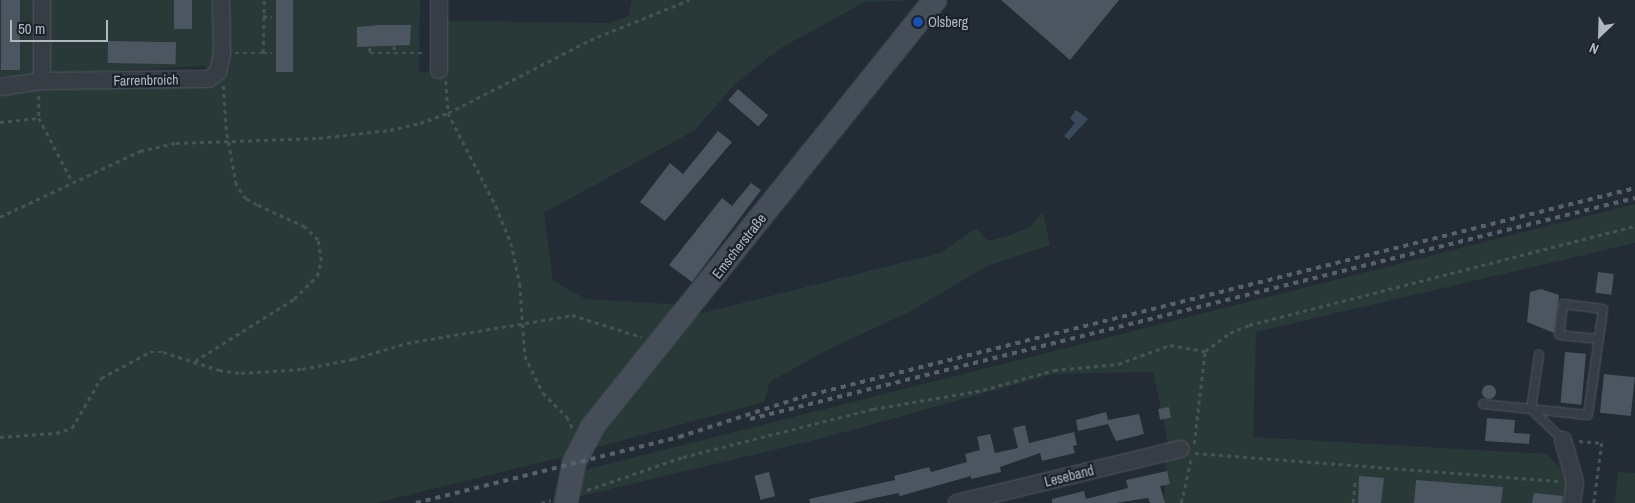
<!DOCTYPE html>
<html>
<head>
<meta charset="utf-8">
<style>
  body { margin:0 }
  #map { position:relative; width:1635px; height:503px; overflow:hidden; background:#232b35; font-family:"Archivo Narrow",sans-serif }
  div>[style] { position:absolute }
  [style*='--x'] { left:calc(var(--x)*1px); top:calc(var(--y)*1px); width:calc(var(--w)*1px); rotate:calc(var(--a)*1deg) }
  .green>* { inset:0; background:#283938 }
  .water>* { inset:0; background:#3a4a5c }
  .building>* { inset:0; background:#4b5660; transform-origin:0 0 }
  .round { border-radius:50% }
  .path>* { height:2.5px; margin-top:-1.25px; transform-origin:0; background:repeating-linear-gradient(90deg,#445455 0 4px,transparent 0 8px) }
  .roads { filter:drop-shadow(0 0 1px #515860) drop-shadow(0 0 1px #515860) }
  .lane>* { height:8px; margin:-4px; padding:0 4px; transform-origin:4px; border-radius:4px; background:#363d45 }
  .street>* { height:16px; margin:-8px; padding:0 8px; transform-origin:8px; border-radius:8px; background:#363d45 }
  .secondary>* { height:22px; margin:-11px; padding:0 11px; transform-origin:11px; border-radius:11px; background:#454d58 }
  .rail>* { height:4px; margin-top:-2px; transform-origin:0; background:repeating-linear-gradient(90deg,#58616c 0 5px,transparent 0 10px) }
  .dots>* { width:14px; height:14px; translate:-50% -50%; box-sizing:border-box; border:2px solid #1b222a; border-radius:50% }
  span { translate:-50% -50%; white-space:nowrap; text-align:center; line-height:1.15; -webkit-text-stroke:4.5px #1b222a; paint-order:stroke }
  .poi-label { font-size:14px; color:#b1b8c2 }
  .left { translate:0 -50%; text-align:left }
  .street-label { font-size:14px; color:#b1b8c2 }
  .north { position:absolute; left:1575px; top:10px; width:50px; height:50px; -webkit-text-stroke:4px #1b222a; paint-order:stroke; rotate:204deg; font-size:14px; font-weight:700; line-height:20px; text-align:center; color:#b1b8c2 }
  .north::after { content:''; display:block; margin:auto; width:18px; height:22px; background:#b1b8c2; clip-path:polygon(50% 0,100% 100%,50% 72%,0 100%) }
  .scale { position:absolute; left:10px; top:20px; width:98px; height:22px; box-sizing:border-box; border:2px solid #b1b8c2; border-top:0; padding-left:6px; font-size:15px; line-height:18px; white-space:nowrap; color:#b1b8c2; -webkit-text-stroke:4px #1b222a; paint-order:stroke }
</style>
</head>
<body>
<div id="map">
  <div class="green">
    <i style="clip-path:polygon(0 0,420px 0,419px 72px,445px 72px,445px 21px,609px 23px,629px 16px,632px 0,919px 0,865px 2px,781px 48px,737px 82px,695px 130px,544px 213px,553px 281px,586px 299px,684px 305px,575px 454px,375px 503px,0 503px,0 90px,37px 85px,220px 83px,205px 66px,0 77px)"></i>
    <i style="clip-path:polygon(1635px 204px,1635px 243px,1256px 332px,1253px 437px,1546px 454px,1572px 480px,1569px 503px,1164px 503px,1167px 437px,1153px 372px,1053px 374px,823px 438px,577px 497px,584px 470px)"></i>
    <i style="clip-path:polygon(1043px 212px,1050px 245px,987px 266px,909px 312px,827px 350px,770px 382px,764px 402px,594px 448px,587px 444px,694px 309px,702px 313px,941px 253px,976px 228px,988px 241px,1011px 235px,1030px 227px)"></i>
    <i style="clip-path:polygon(1618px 472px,1635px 473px,1635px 503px,1615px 503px)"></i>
  </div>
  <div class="water">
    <i style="clip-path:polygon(1076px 110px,1088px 119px,1069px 140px,1064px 136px,1075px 123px,1070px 118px)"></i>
  </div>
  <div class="building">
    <i style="left:1px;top:0;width:19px;height:70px"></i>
    <i style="left:174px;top:0;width:18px;height:29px"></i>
    <i style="left:276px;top:0;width:17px;height:72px"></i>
    <i style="clip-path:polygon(1001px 0,1119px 0,1070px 60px)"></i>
    <i style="clip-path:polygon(380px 25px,411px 25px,410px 45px,357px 47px,357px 27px)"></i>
    <i style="left:108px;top:41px;width:68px;height:22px;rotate:1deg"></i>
    <i style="left:738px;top:89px;width:40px;height:15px;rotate:41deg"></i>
    <i style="clip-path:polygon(718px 131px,732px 142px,665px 221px,640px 202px,670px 163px,683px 174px)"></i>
    <i style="clip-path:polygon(751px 183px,761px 190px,692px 282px,669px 265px,722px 198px,732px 206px)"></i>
    <i style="left:1598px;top:272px;width:16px;height:21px;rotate:7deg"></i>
    <i style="clip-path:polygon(1541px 289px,1559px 295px,1554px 333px,1527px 322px,1530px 292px)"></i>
    <i style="left:1565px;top:352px;width:21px;height:51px;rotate:5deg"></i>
    <i style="left:1604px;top:374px;width:31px;height:39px;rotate:6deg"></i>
    <i class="round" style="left:1482px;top:385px;width:14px;height:14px"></i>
    <i style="left:1169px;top:407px;width:11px;height:11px;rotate:80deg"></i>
    <i style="clip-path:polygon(1106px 412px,1108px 420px,1139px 414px,1144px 434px,1116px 441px,1108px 424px,1078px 431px,1076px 420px)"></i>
    <i style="clip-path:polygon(1487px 418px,1515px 420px,1514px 433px,1530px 434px,1529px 444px,1485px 441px)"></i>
    <i style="clip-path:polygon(1025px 425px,1029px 443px,1074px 432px,1077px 445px,1073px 446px,1075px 453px,1042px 461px,1040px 453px,1000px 467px,1001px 472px,971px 479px,971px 476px,900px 496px,898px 493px,852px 503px,810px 503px,809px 499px,895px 480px,894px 476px,929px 467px,931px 472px,967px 462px,965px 454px,980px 450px,977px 437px,990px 434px,995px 453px,1018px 448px,1013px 428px)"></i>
    <i style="clip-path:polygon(1167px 471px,1170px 484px,1160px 486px,1165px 503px,1150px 503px,1148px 498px,1116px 503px,1052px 503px,1052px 499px,1084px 491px,1086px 499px,1128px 488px,1126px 480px)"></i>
    <i style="left:769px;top:472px;width:25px;height:15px;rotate:76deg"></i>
    <i style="clip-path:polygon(1359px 476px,1384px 478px,1381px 503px,1358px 503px)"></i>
    <i style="clip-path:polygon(1416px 480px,1503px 487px,1501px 503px,1414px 503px)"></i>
    <i style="clip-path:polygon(1534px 493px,1563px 496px,1562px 503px,1532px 503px)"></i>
  </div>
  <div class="path">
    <i style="--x:263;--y:16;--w:9;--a:6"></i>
    <i style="--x:394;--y:46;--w:6;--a:81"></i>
    <i style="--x:370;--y:48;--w:5;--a:90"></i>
    <i style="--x:370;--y:53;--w:55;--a:0"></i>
    <i style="--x:235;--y:53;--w:28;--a:0"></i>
    <i style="--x:263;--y:53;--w:53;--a:-88.9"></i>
    <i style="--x:263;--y:53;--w:9;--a:0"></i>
    <i style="--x:446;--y:81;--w:32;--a:86"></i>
    <i style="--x:448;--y:113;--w:105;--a:62.7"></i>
    <i style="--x:496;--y:206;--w:40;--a:68"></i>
    <i style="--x:511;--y:243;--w:42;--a:77.6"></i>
    <i style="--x:520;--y:284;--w:72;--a:86"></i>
    <i style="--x:525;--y:356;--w:41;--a:64.1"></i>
    <i style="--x:543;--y:393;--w:34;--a:45"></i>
    <i style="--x:567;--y:417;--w:13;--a:63"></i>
    <i style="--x:39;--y:96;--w:22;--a:90"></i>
    <i style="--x:39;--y:118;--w:71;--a:62.4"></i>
    <i style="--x:0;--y:122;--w:39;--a:-6"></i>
    <i style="--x:0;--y:217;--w:155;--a:-25.2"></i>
    <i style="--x:140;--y:151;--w:37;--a:-13"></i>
    <i style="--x:176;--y:143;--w:143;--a:-2"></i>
    <i style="--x:319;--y:138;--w:71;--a:-6.4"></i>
    <i style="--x:390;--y:130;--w:31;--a:-13"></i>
    <i style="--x:420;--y:123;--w:30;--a:-20"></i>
    <i style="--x:448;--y:113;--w:160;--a:-27.2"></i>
    <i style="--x:590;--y:40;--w:107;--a:-22"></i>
    <i style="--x:195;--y:361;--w:117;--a:-32.1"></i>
    <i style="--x:294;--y:299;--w:33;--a:-45"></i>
    <i style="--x:317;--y:276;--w:16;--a:-75"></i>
    <i style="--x:321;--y:261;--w:21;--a:-98"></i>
    <i style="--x:318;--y:240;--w:18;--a:-135"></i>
    <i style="--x:305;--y:227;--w:53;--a:-155.4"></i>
    <i style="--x:257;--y:205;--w:13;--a:-151"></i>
    <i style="--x:246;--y:199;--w:17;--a:-126"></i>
    <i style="--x:236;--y:185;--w:56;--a:-100.3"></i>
    <i style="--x:226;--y:130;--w:45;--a:-93.8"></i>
    <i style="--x:0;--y:437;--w:56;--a:-4.1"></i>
    <i style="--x:56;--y:433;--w:17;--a:-17"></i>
    <i style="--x:72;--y:428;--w:58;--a:-59.9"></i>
    <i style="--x:101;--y:378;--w:55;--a:-28"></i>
    <i style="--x:150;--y:352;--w:13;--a:0"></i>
    <i style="--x:163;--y:352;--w:59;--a:17.8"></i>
    <i style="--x:219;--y:370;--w:22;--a:8"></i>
    <i style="--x:241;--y:373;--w:61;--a:-3.8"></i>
    <i style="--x:302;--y:369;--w:52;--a:-11.1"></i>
    <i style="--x:353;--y:359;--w:56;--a:-16.5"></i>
    <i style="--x:407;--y:343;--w:167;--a:-9.6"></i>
    <i style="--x:572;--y:315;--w:73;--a:17.4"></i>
    <i style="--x:1579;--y:441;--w:23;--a:5"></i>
    <i style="--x:1602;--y:443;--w:61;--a:97.6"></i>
    <i style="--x:1194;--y:444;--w:94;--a:-83.3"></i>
    <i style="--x:1195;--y:453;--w:367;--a:4.4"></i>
    <i style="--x:587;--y:490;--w:102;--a:-19"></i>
    <i style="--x:683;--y:457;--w:196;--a:-14.2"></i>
    <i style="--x:873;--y:409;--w:112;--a:-9.8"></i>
    <i style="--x:983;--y:390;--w:74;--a:-15.7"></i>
    <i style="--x:1054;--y:370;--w:64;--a:-5.4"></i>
    <i style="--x:1118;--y:364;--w:55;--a:-20.1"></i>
    <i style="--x:1170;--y:345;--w:36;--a:10"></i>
    <i style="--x:1205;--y:351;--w:31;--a:-36"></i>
    <i style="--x:1230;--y:333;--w:21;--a:-23"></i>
    <i style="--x:1249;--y:325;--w:398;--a:-14.4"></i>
    <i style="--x:541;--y:503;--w:10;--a:-17"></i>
    <i style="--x:1181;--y:503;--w:45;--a:-77.2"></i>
    <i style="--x:1353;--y:503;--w:23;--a:-85"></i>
  </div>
  <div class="roads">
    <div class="lane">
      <i style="--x:1483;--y:404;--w:48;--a:5.9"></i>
      <i style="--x:1531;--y:409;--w:55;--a:-81.6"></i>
      <i style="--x:1563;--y:440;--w:45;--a:-135.9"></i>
      <i style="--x:1531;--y:409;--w:57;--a:6"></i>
      <i style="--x:1588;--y:415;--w:107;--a:-81.9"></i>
      <i style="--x:1603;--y:309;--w:40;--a:-172.9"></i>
      <i style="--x:1563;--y:304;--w:31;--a:97"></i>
      <i style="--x:1559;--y:335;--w:40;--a:5.7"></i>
    </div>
    <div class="street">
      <i style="--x:42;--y:0;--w:81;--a:90"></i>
      <i style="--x:439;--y:70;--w:70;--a:-90"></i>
      <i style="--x:0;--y:87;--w:42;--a:-8.1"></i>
      <i style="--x:42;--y:81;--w:167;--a:-0.7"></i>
      <i style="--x:209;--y:79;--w:11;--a:-38"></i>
      <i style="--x:218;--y:72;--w:19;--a:-78"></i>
      <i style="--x:222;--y:53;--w:53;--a:-91.1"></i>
      <i style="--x:1563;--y:440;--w:44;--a:74.1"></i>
      <i style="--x:1575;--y:482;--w:21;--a:98"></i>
      <i style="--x:957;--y:503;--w:230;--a:-13.6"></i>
    </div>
    <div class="secondary">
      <i style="--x:566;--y:503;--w:41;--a:-78.7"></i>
      <i style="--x:574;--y:463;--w:42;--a:-62.8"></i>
      <i style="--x:593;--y:426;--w:546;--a:-51.24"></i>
    </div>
  </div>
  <div class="rail">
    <i style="--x:750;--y:419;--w:912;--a:-14.02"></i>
    <i style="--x:416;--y:503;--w:271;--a:-14.1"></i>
    <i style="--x:679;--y:437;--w:129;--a:-18"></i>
    <i style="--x:802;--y:397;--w:859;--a:-14.08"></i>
  </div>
  <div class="dots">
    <i style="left:918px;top:22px;background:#1a4fb4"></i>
  </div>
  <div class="poi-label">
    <span class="left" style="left:928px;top:22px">Olsberg</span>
  </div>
  <div class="street-label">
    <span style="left:146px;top:80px;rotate:-1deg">Farrenbroich</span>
    <span style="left:739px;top:246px;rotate:-52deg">Emscherstraße</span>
    <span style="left:1069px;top:476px;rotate:-14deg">Leseband</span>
  </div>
  <div class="north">N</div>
  <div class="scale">50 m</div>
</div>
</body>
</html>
